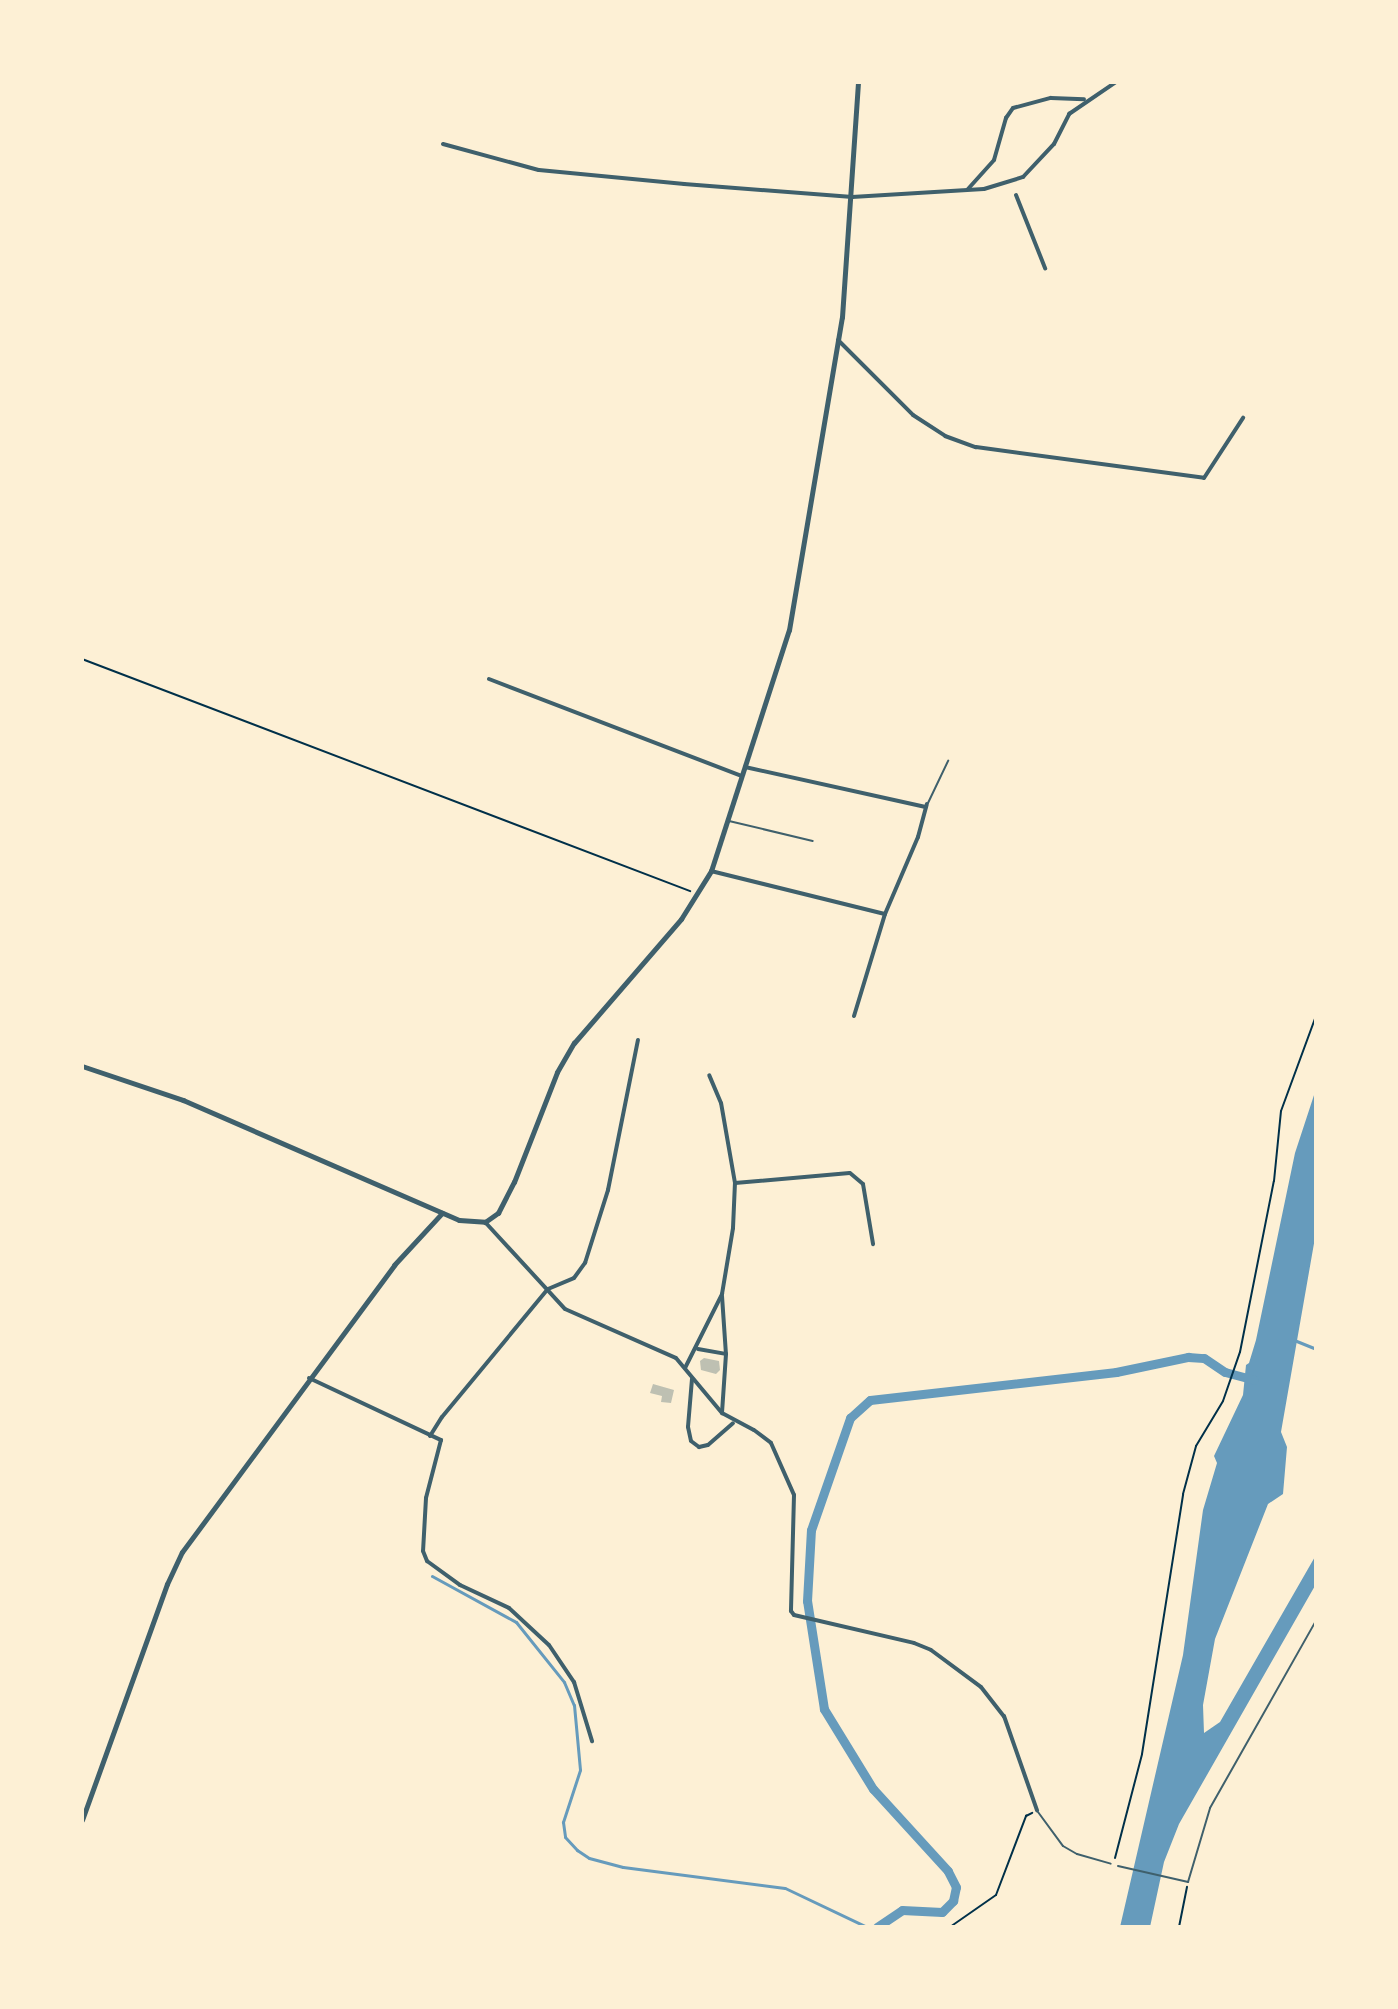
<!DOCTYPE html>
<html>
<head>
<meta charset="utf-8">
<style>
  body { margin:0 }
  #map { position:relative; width:1398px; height:2009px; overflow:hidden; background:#fdf0d5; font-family:Mulish,sans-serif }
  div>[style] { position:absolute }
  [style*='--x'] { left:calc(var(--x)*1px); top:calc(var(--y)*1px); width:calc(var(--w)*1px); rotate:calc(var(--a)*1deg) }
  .water>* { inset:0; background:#669bbc }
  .stream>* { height:3px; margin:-1.5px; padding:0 1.5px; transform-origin:1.5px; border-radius:1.5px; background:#669bbc }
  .canal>* { height:9px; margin:-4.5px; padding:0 4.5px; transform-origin:4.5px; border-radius:4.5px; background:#669bbc }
  .building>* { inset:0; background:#bec0b2 }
  .path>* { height:2px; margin:-1px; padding:0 1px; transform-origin:1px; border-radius:1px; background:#003049 }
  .service>* { height:2px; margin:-1px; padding:0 1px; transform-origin:1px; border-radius:1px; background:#3f606c }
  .minor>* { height:4px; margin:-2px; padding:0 2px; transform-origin:2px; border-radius:2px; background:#3f606c }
  .tertiary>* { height:5px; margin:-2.5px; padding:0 2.5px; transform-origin:2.5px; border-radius:2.5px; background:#3f606c }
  span { translate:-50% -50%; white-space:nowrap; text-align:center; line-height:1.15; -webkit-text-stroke:7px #fdf0d5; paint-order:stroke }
  .frame { position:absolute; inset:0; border:84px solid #fdf0d5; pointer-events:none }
</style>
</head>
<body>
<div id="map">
  <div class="water">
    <i style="clip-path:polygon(1316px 1089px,1316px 1232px,1281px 1432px,1287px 1447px,1283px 1494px,1268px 1504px,1215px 1639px,1203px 1705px,1204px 1733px,1220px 1722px,1316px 1555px,1316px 1584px,1179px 1824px,1164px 1862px,1150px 1927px,1120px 1927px,1183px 1655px,1203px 1510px,1217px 1463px,1214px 1456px,1243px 1395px,1246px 1365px,1249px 1363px,1256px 1340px,1295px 1153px)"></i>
  </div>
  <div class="stream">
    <i style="--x:1294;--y:1340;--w:24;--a:22"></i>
    <i style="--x:432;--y:1576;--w:96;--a:28.7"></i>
    <i style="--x:516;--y:1622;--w:77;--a:51.3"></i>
    <i style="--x:564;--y:1682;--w:25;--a:67"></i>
    <i style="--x:574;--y:1705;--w:65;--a:84.7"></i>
    <i style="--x:580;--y:1770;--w:55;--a:108.1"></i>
    <i style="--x:563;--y:1822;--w:15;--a:82"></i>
    <i style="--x:565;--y:1837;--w:18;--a:47"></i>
    <i style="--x:577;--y:1850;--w:14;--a:34"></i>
    <i style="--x:589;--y:1858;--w:35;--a:15"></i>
    <i style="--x:623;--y:1867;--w:163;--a:7.4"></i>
    <i style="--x:785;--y:1888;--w:91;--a:25.4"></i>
  </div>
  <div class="canal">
    <i style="--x:877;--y:1927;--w:30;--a:-34"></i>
    <i style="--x:902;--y:1910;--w:40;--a:2.9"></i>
    <i style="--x:942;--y:1912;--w:16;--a:-45"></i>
    <i style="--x:953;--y:1901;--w:14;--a:-78"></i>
    <i style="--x:956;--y:1887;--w:18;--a:-117"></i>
    <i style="--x:948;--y:1871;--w:111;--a:-132.4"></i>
    <i style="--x:873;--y:1789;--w:94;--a:-121.5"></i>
    <i style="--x:824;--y:1709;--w:109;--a:-98.9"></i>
    <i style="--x:807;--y:1601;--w:71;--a:-86.8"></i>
    <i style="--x:811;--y:1530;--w:119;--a:-70.8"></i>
    <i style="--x:850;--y:1418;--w:27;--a:-42"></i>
    <i style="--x:870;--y:1400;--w:248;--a:-6.5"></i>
    <i style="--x:1116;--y:1372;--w:74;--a:-11.8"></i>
    <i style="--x:1188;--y:1357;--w:16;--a:4"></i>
    <i style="--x:1204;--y:1358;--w:25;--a:34"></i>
    <i style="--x:1225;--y:1372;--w:30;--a:15"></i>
  </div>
  <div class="building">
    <i style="clip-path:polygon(704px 1358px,719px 1361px,720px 1370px,716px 1374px,701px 1370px,700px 1361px)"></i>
    <i style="clip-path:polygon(653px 1384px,674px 1390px,671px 1403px,661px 1402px,662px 1396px,650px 1393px)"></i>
  </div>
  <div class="path">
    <i style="--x:82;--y:659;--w:651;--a:20.89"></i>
    <i style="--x:1115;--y:1858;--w:107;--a:-75.4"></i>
    <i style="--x:1142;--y:1754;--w:263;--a:-81"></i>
    <i style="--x:1183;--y:1494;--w:50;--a:-74.8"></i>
    <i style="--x:1196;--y:1446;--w:52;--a:-59"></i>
    <i style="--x:1223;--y:1401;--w:52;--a:-70.9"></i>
    <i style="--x:1240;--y:1352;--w:174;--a:-78.8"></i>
    <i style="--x:1274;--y:1181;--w:70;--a:-84.3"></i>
    <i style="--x:1281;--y:1111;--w:101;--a:-69.8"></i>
    <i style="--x:950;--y:1927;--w:56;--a:-34.8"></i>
    <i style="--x:996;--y:1895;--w:85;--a:-69.2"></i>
    <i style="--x:1026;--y:1816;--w:7;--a:-27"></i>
    <i style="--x:1179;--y:1927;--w:41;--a:-78.7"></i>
  </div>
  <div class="service">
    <i style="--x:928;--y:803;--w:47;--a:-64.5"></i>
    <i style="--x:729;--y:821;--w:86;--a:13.4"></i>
    <i style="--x:1038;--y:1812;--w:42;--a:53.7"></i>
    <i style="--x:1063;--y:1846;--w:16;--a:30"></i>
    <i style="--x:1077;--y:1854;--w:35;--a:16"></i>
    <i style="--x:1118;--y:1866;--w:72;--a:12.9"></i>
    <i style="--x:1188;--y:1882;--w:77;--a:-73.4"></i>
    <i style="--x:1210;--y:1808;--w:215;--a:-60.5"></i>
  </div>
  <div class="minor">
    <i style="--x:443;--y:144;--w:99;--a:15.2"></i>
    <i style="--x:539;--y:170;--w:146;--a:5.5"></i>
    <i style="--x:684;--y:184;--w:169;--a:4.4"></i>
    <i style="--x:852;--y:197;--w:132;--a:-3.5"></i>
    <i style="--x:984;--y:189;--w:41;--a:-17.1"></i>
    <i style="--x:1023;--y:177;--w:45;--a:-46.8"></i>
    <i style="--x:1054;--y:144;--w:34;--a:-63"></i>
    <i style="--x:1069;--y:114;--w:57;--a:-34.2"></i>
    <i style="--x:968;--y:189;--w:39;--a:-48"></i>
    <i style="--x:994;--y:160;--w:44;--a:-74.1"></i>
    <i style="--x:1006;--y:118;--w:12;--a:-55"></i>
    <i style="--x:1013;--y:108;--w:39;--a:-15"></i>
    <i style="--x:1051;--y:98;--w:33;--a:2"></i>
    <i style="--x:1016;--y:195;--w:79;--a:68.3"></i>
    <i style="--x:838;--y:340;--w:106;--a:45"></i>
    <i style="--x:913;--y:415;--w:38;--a:33"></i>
    <i style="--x:945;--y:436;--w:33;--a:20"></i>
    <i style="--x:976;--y:447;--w:230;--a:7.7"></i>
    <i style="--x:1204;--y:478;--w:72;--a:-57"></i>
    <i style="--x:489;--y:679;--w:271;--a:21"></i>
    <i style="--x:745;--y:767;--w:185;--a:12.5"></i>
    <i style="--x:711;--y:871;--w:179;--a:13.9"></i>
    <i style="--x:854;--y:1016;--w:107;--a:-73.1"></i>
    <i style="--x:885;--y:914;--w:84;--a:-66.8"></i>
    <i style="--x:918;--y:837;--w:34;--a:-75"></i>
    <i style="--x:735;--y:1183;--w:115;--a:-5"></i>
    <i style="--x:850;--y:1173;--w:17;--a:40"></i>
    <i style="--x:863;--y:1184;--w:61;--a:80.5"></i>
    <i style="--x:485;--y:1222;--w:118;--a:47.4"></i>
    <i style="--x:565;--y:1309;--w:121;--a:23.8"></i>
    <i style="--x:676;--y:1358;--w:72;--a:50.1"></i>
    <i style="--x:722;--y:1413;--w:36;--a:28"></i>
    <i style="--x:754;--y:1430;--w:21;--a:37"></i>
    <i style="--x:771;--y:1443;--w:57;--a:66.1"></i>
    <i style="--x:794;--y:1495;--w:116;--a:91.5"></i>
    <i style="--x:791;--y:1611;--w:5;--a:53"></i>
    <i style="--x:794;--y:1615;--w:123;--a:13.1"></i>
    <i style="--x:914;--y:1643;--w:18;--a:22"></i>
    <i style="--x:931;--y:1650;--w:62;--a:36.5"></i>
    <i style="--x:981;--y:1687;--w:37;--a:52"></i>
    <i style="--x:1004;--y:1716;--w:100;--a:70.7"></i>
    <i style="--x:722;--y:1296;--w:58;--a:86.1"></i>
    <i style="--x:726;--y:1354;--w:59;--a:93.9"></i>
    <i style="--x:698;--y:1349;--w:28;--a:10"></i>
    <i style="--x:685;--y:1368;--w:83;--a:-63.4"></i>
    <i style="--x:722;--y:1294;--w:67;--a:-80.5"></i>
    <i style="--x:733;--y:1228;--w:45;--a:-87.5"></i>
    <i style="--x:735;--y:1183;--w:81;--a:-99.9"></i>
    <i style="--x:721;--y:1103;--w:30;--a:-113"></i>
    <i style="--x:309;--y:1378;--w:146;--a:25.2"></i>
    <i style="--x:441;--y:1440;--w:60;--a:104.5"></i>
    <i style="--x:426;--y:1498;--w:53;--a:93.2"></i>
    <i style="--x:423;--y:1551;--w:11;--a:68"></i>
    <i style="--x:427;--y:1561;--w:41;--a:36"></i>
    <i style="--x:460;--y:1585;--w:54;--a:25.1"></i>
    <i style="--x:509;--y:1608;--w:54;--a:42.8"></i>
    <i style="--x:549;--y:1645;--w:45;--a:56"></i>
    <i style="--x:574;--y:1682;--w:62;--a:73"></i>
    <i style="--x:692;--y:1379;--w:48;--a:94.8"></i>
    <i style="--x:688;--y:1427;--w:14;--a:78"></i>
    <i style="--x:691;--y:1441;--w:10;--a:37"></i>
    <i style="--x:699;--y:1447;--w:9;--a:-13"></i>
    <i style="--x:708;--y:1445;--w:33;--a:-41"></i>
    <i style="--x:430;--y:1436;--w:22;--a:-58"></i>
    <i style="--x:442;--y:1417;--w:166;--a:-50.4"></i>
    <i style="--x:548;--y:1289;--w:28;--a:-23"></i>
    <i style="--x:574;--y:1278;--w:19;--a:-54"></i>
    <i style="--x:585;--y:1263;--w:77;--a:-72.5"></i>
    <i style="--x:608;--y:1190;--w:153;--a:-78.7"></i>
  </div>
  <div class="tertiary">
    <i style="--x:82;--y:1066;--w:107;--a:18.6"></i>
    <i style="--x:183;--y:1100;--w:301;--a:23.5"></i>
    <i style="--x:459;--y:1220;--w:26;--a:4"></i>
    <i style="--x:485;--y:1222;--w:16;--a:-35"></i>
    <i style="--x:498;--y:1213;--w:35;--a:-63"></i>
    <i style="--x:514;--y:1182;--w:118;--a:-68.6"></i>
    <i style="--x:557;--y:1072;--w:34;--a:-60"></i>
    <i style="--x:574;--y:1043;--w:164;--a:-49.2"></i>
    <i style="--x:681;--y:919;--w:57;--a:-58"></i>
    <i style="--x:711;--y:871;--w:253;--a:-72.1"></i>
    <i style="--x:789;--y:630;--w:317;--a:-80.4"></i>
    <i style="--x:842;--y:317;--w:236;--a:-86.1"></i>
    <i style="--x:82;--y:1820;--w:251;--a:-70.2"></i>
    <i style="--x:167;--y:1584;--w:35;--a:-65"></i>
    <i style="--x:182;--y:1552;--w:357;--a:-53.5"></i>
    <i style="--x:394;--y:1265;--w:71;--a:-47.3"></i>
  </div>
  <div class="frame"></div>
</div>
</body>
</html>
